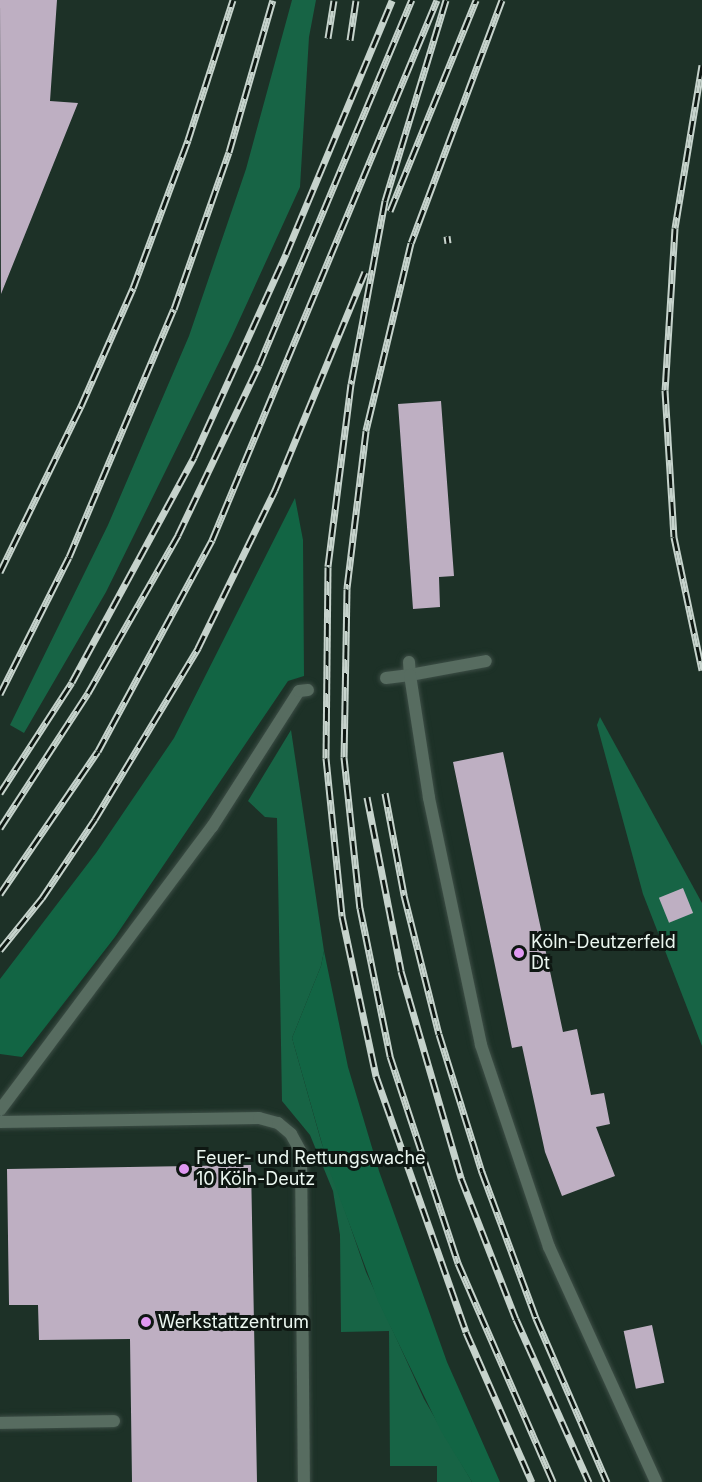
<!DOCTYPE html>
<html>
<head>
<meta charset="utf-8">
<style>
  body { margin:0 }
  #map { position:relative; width:702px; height:1482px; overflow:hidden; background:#1d3127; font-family:Inter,sans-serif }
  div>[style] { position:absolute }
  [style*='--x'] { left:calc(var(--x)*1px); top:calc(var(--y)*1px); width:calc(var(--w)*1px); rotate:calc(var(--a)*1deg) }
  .green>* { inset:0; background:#176445 }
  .forest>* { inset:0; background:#126544 }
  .building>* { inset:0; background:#beafc2; transform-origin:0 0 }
  .roads { filter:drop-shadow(0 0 2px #3d4e46) drop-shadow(0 0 2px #3d4e46) }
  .lane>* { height:12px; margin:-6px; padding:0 6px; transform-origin:6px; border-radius:6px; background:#576c60 }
  .rail>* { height:7px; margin-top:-3.5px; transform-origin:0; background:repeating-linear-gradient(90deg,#0e1712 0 14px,#c6d3cc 0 28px); box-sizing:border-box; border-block:2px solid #c6d3cc }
  .dots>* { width:16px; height:16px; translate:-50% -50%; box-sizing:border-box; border:3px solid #0e1712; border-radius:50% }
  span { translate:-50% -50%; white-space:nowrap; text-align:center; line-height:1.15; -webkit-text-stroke:6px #0e1712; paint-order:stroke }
  .poi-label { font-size:18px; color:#ebf7f0 }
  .left { translate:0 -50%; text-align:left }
</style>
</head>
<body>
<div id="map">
  <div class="green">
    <i style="clip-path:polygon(292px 0,316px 0,309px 37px,300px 187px,232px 336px,106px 592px,24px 733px,10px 725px,108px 525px,189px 336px,246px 169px)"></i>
    <i style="clip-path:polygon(600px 717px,702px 903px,702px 1046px,643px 894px,597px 725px)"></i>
    <i style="clip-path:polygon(291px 730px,324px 951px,321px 966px,292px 1038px,321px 1141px,366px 1272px,424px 1399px,472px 1482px,437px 1482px,437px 1466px,390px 1466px,389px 1331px,341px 1332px,340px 1235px,333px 1191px,310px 1135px,282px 1101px,277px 818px,265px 817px,248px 801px)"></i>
  </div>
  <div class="forest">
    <i style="clip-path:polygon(295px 498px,303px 540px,304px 676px,288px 681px,115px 937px,22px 1057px,0 1054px,0 979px,96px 853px,174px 738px)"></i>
    <i style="clip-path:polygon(324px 951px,348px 1067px,379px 1171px,447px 1362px,500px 1482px,472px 1482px,441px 1431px,378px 1301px,330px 1172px,292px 1038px,321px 966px)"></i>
  </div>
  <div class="building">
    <i style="clip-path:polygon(0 0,57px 0,50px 101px,78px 103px,1px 294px)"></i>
    <i style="clip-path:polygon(441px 401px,454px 576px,439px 577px,440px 607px,413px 609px,398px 404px)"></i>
    <i style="clip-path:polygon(503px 752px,563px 1032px,577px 1029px,591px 1095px,604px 1093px,610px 1124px,596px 1127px,615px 1176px,562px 1196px,545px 1152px,522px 1046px,512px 1048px,453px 762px)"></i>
    <i style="left:683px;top:888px;width:27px;height:26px;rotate:68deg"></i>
    <i style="clip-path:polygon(251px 1165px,257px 1482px,132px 1482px,130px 1339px,39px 1340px,38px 1305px,9px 1305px,7px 1169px)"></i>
    <i style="left:652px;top:1325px;width:59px;height:29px;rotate:78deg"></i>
  </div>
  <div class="roads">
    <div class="lane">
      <i style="--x:409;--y:662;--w:13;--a:86"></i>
      <i style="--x:410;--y:675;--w:77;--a:-10.4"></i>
      <i style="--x:386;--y:678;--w:24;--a:-7"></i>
      <i style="--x:410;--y:675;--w:124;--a:81.2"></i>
      <i style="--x:429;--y:798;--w:252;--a:78.1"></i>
      <i style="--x:481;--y:1045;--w:213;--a:71.4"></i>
      <i style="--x:549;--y:1247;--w:258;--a:65.5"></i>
      <i style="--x:0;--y:1110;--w:354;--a:-53.2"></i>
      <i style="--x:212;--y:827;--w:161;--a:-57.4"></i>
      <i style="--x:299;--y:691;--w:9;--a:-6"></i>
      <i style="--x:0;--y:1122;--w:259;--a:-0.9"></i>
      <i style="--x:259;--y:1118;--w:20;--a:15"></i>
      <i style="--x:278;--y:1123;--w:17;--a:40"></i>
      <i style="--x:291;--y:1134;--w:21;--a:61"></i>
      <i style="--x:301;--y:1152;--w:330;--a:89.5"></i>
      <i style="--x:0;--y:1423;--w:114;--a:-1"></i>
    </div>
  </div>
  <div class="rail">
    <i style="--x:446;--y:0;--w:210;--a:106.9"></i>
    <i style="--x:385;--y:201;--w:186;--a:100.5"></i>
    <i style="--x:351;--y:384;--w:184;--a:97.2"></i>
    <i style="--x:328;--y:567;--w:191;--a:90.6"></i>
    <i style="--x:326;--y:758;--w:159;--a:84.2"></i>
    <i style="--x:342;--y:916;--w:164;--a:78"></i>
    <i style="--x:376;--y:1076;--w:271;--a:70.6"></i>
    <i style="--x:466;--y:1332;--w:164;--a:66.3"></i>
    <i style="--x:502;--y:0;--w:259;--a:110.5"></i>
    <i style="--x:411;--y:243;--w:193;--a:103.5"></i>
    <i style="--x:366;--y:431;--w:159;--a:96.9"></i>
    <i style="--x:347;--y:589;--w:168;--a:91"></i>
    <i style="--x:344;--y:757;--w:152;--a:84"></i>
    <i style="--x:360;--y:908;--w:151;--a:78.5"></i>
    <i style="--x:390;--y:1056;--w:218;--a:71.8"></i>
    <i style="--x:458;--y:1263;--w:239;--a:66.5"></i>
    <i style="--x:328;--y:38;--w:38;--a:-81"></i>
    <i style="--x:350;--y:40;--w:40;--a:-81.5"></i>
    <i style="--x:702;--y:65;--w:165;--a:99.4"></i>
    <i style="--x:675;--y:228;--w:162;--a:93.5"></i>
    <i style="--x:665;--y:390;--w:147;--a:86.5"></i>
    <i style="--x:674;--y:537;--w:136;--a:78.1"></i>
    <i style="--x:390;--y:211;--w:228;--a:-67.8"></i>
    <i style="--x:447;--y:236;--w:7;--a:82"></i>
    <i style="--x:0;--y:572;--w:185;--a:-64"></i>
    <i style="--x:81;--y:406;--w:129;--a:-66.2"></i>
    <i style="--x:133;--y:288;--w:158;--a:-69.6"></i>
    <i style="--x:188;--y:140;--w:147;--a:-72.2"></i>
    <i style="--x:0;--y:694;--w:153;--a:-63.3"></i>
    <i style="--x:69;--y:557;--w:269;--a:-67.1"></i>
    <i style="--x:174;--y:309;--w:166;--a:-70.7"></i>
    <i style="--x:229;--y:152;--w:158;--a:-73.9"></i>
    <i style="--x:0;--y:793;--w:132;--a:-57"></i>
    <i style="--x:72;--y:682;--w:256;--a:-61.5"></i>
    <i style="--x:194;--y:457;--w:223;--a:-65.6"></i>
    <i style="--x:286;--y:254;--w:275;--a:-67.3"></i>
    <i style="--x:385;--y:793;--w:104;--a:79.4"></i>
    <i style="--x:404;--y:895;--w:143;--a:75.9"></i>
    <i style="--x:439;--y:1034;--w:145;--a:72.7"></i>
    <i style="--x:482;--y:1172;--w:156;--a:69.7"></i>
    <i style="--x:536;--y:1318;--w:179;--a:66.6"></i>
    <i style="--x:367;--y:797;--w:177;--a:78.9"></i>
    <i style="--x:401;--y:971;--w:216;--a:73.8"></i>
    <i style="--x:461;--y:1178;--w:151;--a:68.7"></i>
    <i style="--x:516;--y:1319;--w:179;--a:65.9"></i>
    <i style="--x:0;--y:828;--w:161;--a:-56.9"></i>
    <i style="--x:88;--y:693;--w:182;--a:-60.3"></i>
    <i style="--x:178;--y:535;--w:188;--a:-64.5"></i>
    <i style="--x:259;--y:365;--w:396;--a:-67.3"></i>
    <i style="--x:0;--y:894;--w:173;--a:-55.6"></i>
    <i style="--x:98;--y:751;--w:240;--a:-61.6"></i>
    <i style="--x:212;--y:540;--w:585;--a:-67.38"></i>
    <i style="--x:0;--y:950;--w:67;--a:-51.1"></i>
    <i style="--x:42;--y:898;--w:95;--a:-56.1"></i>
    <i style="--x:95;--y:819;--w:200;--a:-58.9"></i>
    <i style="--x:198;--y:648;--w:176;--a:-64"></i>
    <i style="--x:275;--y:490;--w:236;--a:-67.6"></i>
  </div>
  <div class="dots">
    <i style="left:519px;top:953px;background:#df98f1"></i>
    <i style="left:184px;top:1169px;background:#df98f1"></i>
    <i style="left:146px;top:1322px;background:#df98f1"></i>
  </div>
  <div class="poi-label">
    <span class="left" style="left:531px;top:953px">Köln-Deutzerfeld<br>Dt</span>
    <span class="left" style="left:196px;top:1169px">Feuer- und Rettungswache<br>10 Köln-Deutz</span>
    <span class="left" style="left:158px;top:1322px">Werkstattzentrum</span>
  </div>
</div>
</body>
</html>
